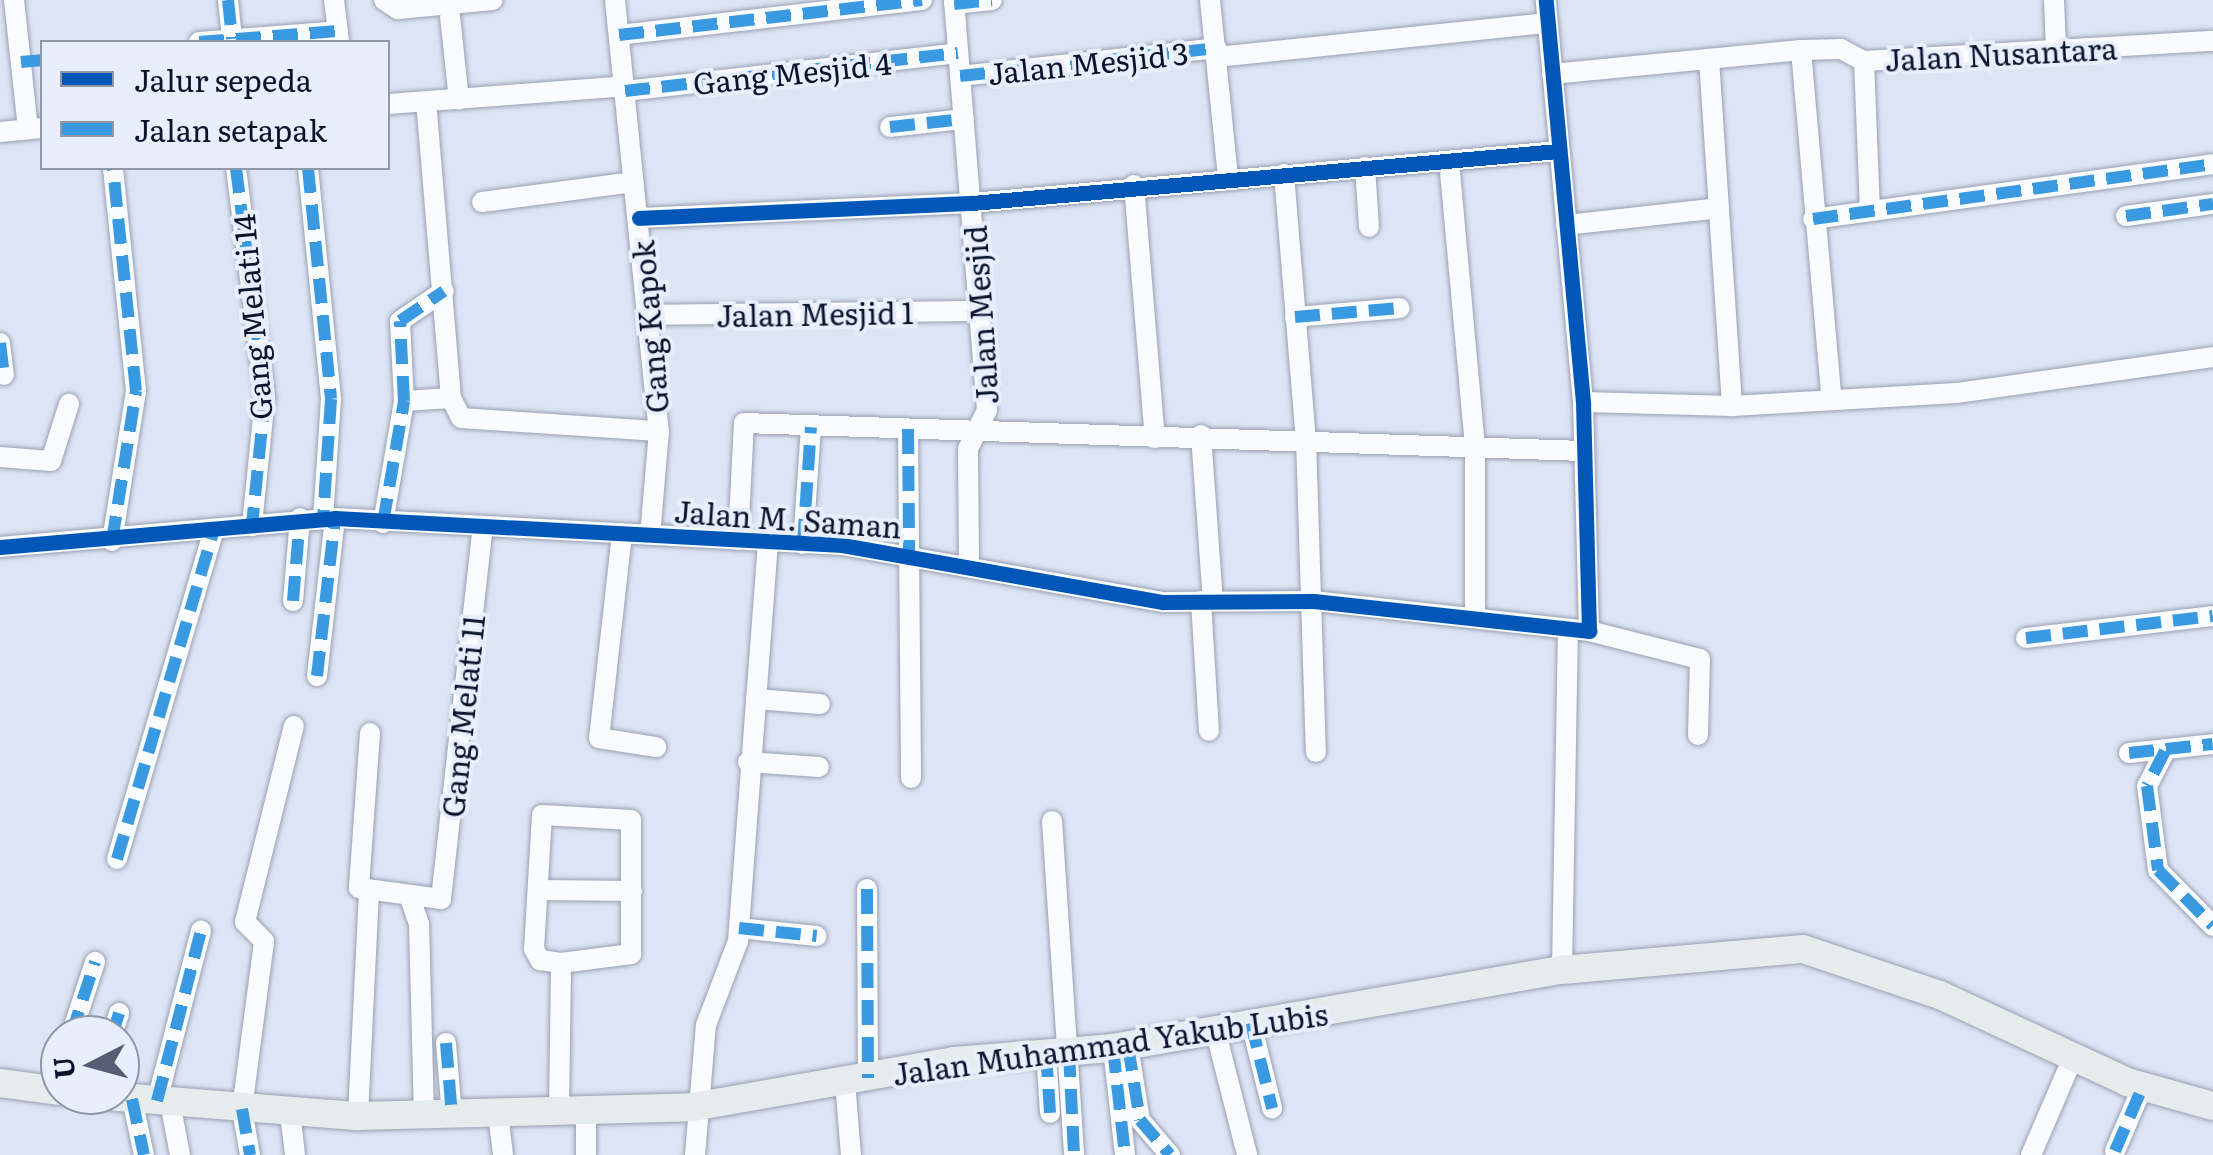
<!DOCTYPE html>
<html>
<head>
<meta charset="utf-8">
<style>
  body { margin:0 }
  #map { position:relative; width:2213px; height:1155px; overflow:hidden; background:#dde4f4; font-family:Literata,serif }
  div>[style] { position:absolute }
  [style*='--x'] { left:calc(var(--x)*1px); top:calc(var(--y)*1px); width:calc(var(--w)*1px); rotate:calc(var(--a)*1deg) }
  .roads { filter:drop-shadow(0 0 2px #98a0b3) drop-shadow(0 0 2px #98a0b3) }
  .minor>* { height:20px; margin:-10px; padding:0 10px; transform-origin:10px; border-radius:10px; background:#fafbfd }
  .major>* { height:28px; margin:-14px; padding:0 14px; transform-origin:14px; border-radius:14px; background:#e6eceb }
  .quiet>* { height:12px; margin-top:-6px; transform-origin:0; background:repeating-linear-gradient(90deg,#3a9ae1 0 25px,transparent 0 37px) }
  .cycleway>* { height:15px; margin:-7.5px; padding:0 7.5px; transform-origin:7.5px; border-radius:7.5px; background:#0057b8 }
  span { translate:-50% -50%; white-space:nowrap; text-align:center; line-height:1.15; -webkit-text-stroke:8px #e8eefc; paint-order:stroke }
  .street-label { font-size:30px; color:#0b142d }
  .legend { position:absolute; left:40px; top:40px; width:350px; height:130px; box-sizing:border-box; background:#e8eefc; border:2px solid #9097a9; margin:0; padding:12px 18px; list-style:none; font-size:30px; color:#0b142d }
  .legend li { display:flex; align-items:center; gap:20px; height:50px }
  .legend b { width:50px; border:2px solid #9097a9 }
  .north { position:absolute; left:40px; top:1015px; width:100px; height:100px; box-sizing:border-box; background:#e8eefc; border:2px solid #9097a9; border-radius:50%; rotate:264deg; font-size:28px; font-weight:700; line-height:40px; text-align:center; color:#0b142d }
  .north::after { content:''; display:block; margin:auto; width:35px; height:45px; background:#545d73; clip-path:polygon(50% 0,100% 100%,50% 72%,0 100%) }
</style>
</head>
<body>
<div id="map">
  <div class="roads">
    <div class="minor">
      <i style="--x:14;--y:0;--w:130;--a:83.8"></i>
      <i style="--x:228;--y:0;--w:39;--a:84"></i>
      <i style="--x:334;--y:0;--w:41;--a:83"></i>
      <i style="--x:384;--y:0;--w:17;--a:33"></i>
      <i style="--x:398;--y:9;--w:95;--a:-5.4"></i>
      <i style="--x:615;--y:0;--w:433;--a:84.2"></i>
      <i style="--x:659;--y:431;--w:104;--a:94.9"></i>
      <i style="--x:954;--y:0;--w:411;--a:85.4"></i>
      <i style="--x:987;--y:410;--w:43;--a:116"></i>
      <i style="--x:968;--y:449;--w:117;--a:89.5"></i>
      <i style="--x:1210;--y:0;--w:178;--a:84.2"></i>
      <i style="--x:2054;--y:0;--w:50;--a:87.7"></i>
      <i style="--x:954;--y:4;--w:38;--a:-6"></i>
      <i style="--x:450;--y:16;--w:84;--a:83.9"></i>
      <i style="--x:619;--y:35;--w:305;--a:-6.6"></i>
      <i style="--x:199;--y:42;--w:139;--a:-4.5"></i>
      <i style="--x:1801;--y:50;--w:347;--a:85"></i>
      <i style="--x:1217;--y:57;--w:332;--a:-5.9"></i>
      <i style="--x:1709;--y:59;--w:348;--a:86.2"></i>
      <i style="--x:1864;--y:61;--w:150;--a:87.7"></i>
      <i style="--x:1552;--y:74;--w:250;--a:-5.5"></i>
      <i style="--x:1801;--y:50;--w:40;--a:-1.4"></i>
      <i style="--x:1841;--y:49;--w:26;--a:28"></i>
      <i style="--x:1864;--y:61;--w:350;--a:-3.3"></i>
      <i style="--x:960;--y:76;--w:258;--a:-6.2"></i>
      <i style="--x:625;--y:91;--w:335;--a:-6.5"></i>
      <i style="--x:388;--y:104;--w:238;--a:-4.3"></i>
      <i style="--x:890;--y:127;--w:74;--a:-6.2"></i>
      <i style="--x:0;--y:132;--w:42;--a:-5.4"></i>
      <i style="--x:1449;--y:161;--w:284;--a:84.8"></i>
      <i style="--x:1475;--y:444;--w:173;--a:90"></i>
      <i style="--x:1365;--y:167;--w:60;--a:86.2"></i>
      <i style="--x:236;--y:168;--w:231;--a:82.8"></i>
      <i style="--x:265;--y:397;--w:130;--a:95.8"></i>
      <i style="--x:308;--y:168;--w:232;--a:84.3"></i>
      <i style="--x:331;--y:399;--w:119;--a:93.8"></i>
      <i style="--x:1284;--y:174;--w:266;--a:85.3"></i>
      <i style="--x:1306;--y:439;--w:313;--a:88.2"></i>
      <i style="--x:1134;--y:185;--w:254;--a:85.3"></i>
      <i style="--x:482;--y:202;--w:153;--a:-7.5"></i>
      <i style="--x:2126;--y:216;--w:88;--a:-7.9"></i>
      <i style="--x:639;--y:218;--w:333;--a:-2.6"></i>
      <i style="--x:972;--y:203;--w:588;--a:-5.07"></i>
      <i style="--x:1813;--y:219;--w:404;--a:-7.8"></i>
      <i style="--x:1566;--y:225;--w:154;--a:-6.3"></i>
      <i style="--x:648;--y:315;--w:333;--a:-0.7"></i>
      <i style="--x:1295;--y:317;--w:105;--a:-4.9"></i>
      <i style="--x:0;--y:343;--w:32;--a:83"></i>
      <i style="--x:451;--y:398;--w:22;--a:63"></i>
      <i style="--x:461;--y:418;--w:198;--a:3.8"></i>
      <i style="--x:404;--y:401;--w:47;--a:-3.7"></i>
      <i style="--x:451;--y:398;--w:297;--a:-94.8"></i>
      <i style="--x:1583;--y:402;--w:149;--a:1.5"></i>
      <i style="--x:1732;--y:406;--w:225;--a:-3.3"></i>
      <i style="--x:1957;--y:393;--w:259;--a:-8"></i>
      <i style="--x:908;--y:429;--w:349;--a:89.5"></i>
      <i style="--x:1201;--y:435;--w:166;--a:85.9"></i>
      <i style="--x:0;--y:457;--w:51;--a:4.5"></i>
      <i style="--x:51;--y:461;--w:60;--a:-72.5"></i>
      <i style="--x:383;--y:523;--w:124;--a:-80.2"></i>
      <i style="--x:404;--y:401;--w:80;--a:-92.9"></i>
      <i style="--x:400;--y:321;--w:53;--a:-34.3"></i>
      <i style="--x:622;--y:534;--w:205;--a:96.4"></i>
      <i style="--x:599;--y:738;--w:58;--a:9"></i>
      <i style="--x:738;--y:540;--w:117;--a:-87.1"></i>
      <i style="--x:744;--y:423;--w:839;--a:1.91"></i>
      <i style="--x:112;--y:541;--w:152;--a:-80.9"></i>
      <i style="--x:136;--y:391;--w:224;--a:-95.9"></i>
      <i style="--x:803;--y:544;--w:117;--a:-86.1"></i>
      <i style="--x:0;--y:547;--w:336;--a:-4.9"></i>
      <i style="--x:335;--y:518;--w:508;--a:3.05"></i>
      <i style="--x:842;--y:545;--w:326;--a:10.1"></i>
      <i style="--x:1163;--y:602;--w:151;--a:-0.4"></i>
      <i style="--x:1314;--y:601;--w:277;--a:6.2"></i>
      <i style="--x:1589;--y:631;--w:229;--a:-91.5"></i>
      <i style="--x:1583;--y:402;--w:404;--a:-95.3"></i>
      <i style="--x:293;--y:601;--w:83;--a:-85.2"></i>
      <i style="--x:1201;--y:601;--w:130;--a:86.5"></i>
      <i style="--x:1589;--y:631;--w:114;--a:14.2"></i>
      <i style="--x:1700;--y:659;--w:76;--a:91.5"></i>
      <i style="--x:2026;--y:638;--w:188;--a:-6.7"></i>
      <i style="--x:317;--y:676;--w:159;--a:-83.5"></i>
      <i style="--x:756;--y:699;--w:64;--a:4.5"></i>
      <i style="--x:370;--y:733;--w:155;--a:94.1"></i>
      <i style="--x:359;--y:888;--w:83;--a:7.6"></i>
      <i style="--x:441;--y:899;--w:369;--a:-83.6"></i>
      <i style="--x:2165;--y:751;--w:39;--a:117"></i>
      <i style="--x:2147;--y:786;--w:85;--a:82.5"></i>
      <i style="--x:2158;--y:870;--w:78;--a:45.5"></i>
      <i style="--x:2129;--y:753;--w:84;--a:-6.1"></i>
      <i style="--x:748;--y:762;--w:71;--a:4"></i>
      <i style="--x:1052;--y:821;--w:335;--a:86.2"></i>
      <i style="--x:117;--y:859;--w:340;--a:-73.6"></i>
      <i style="--x:867;--y:889;--w:189;--a:89.7"></i>
      <i style="--x:539;--y:890;--w:93;--a:0.6"></i>
      <i style="--x:409;--y:895;--w:31;--a:71"></i>
      <i style="--x:419;--y:924;--w:192;--a:88.5"></i>
      <i style="--x:739;--y:928;--w:78;--a:5.9"></i>
      <i style="--x:1562;--y:970;--w:341;--a:-89"></i>
      <i style="--x:1251;--y:1023;--w:88;--a:76.1"></i>
      <i style="--x:1215;--y:1029;--w:130;--a:75.7"></i>
      <i style="--x:71;--y:1035;--w:77;--a:-71.8"></i>
      <i style="--x:112;--y:1035;--w:23;--a:-72"></i>
      <i style="--x:446;--y:1043;--w:73;--a:85.3"></i>
      <i style="--x:1128;--y:1046;--w:75;--a:80.8"></i>
      <i style="--x:1140;--y:1120;--w:46;--a:49.4"></i>
      <i style="--x:1113;--y:1048;--w:108;--a:83.6"></i>
      <i style="--x:1046;--y:1052;--w:61;--a:86.2"></i>
      <i style="--x:845;--y:1081;--w:74;--a:85.4"></i>
      <i style="--x:52;--y:1090;--w:24;--a:-71"></i>
      <i style="--x:132;--y:1099;--w:57;--a:77.9"></i>
      <i style="--x:157;--y:1101;--w:176;--a:-75.5"></i>
      <i style="--x:170;--y:1102;--w:54;--a:79.3"></i>
      <i style="--x:586;--y:1110;--w:45;--a:90"></i>
      <i style="--x:559;--y:1111;--w:148;--a:-89.2"></i>
      <i style="--x:561;--y:963;--w:71;--a:-7.3"></i>
      <i style="--x:631;--y:954;--w:134;--a:-90"></i>
      <i style="--x:631;--y:820;--w:89;--a:-176.8"></i>
      <i style="--x:542;--y:815;--w:134;--a:93.4"></i>
      <i style="--x:534;--y:949;--w:13;--a:61"></i>
      <i style="--x:540;--y:960;--w:21;--a:8"></i>
      <i style="--x:290;--y:1112;--w:43;--a:83.4"></i>
      <i style="--x:498;--y:1114;--w:41;--a:83"></i>
      <i style="--x:358;--y:1116;--w:222;--a:-87.2"></i>
      <i style="--x:2115;--y:1151;--w:69;--a:-66.8"></i>
      <i style="--x:250;--y:1155;--w:47;--a:-99.9"></i>
      <i style="--x:242;--y:1109;--w:169;--a:-82.5"></i>
      <i style="--x:264;--y:941;--w:27;--a:-135"></i>
      <i style="--x:245;--y:922;--w:202;--a:-76"></i>
      <i style="--x:695;--y:1155;--w:130;--a:-85.2"></i>
      <i style="--x:706;--y:1025;--w:90;--a:-69.1"></i>
      <i style="--x:738;--y:941;--w:401;--a:-85.7"></i>
      <i style="--x:2031;--y:1155;--w:103;--a:-66.7"></i>
    </div>
    <div class="major">
      <i style="--x:0;--y:1083;--w:61;--a:7.6"></i>
      <i style="--x:95;--y:1095;--w:264;--a:4.6"></i>
      <i style="--x:358;--y:1116;--w:335;--a:-1.5"></i>
      <i style="--x:693;--y:1107;--w:265;--a:-10"></i>
      <i style="--x:954;--y:1061;--w:160;--a:-4.7"></i>
      <i style="--x:1113;--y:1048;--w:456;--a:-9.9"></i>
      <i style="--x:1562;--y:970;--w:242;--a:-5"></i>
      <i style="--x:1803;--y:949;--w:145;--a:18.6"></i>
      <i style="--x:1940;--y:995;--w:206;--a:24.9"></i>
      <i style="--x:2127;--y:1082;--w:89;--a:15.6"></i>
    </div>
  </div>
  <div class="quiet">
    <i style="--x:228;--y:0;--w:39;--a:84"></i>
    <i style="--x:954;--y:4;--w:38;--a:-6"></i>
    <i style="--x:619;--y:35;--w:305;--a:-6.6"></i>
    <i style="--x:199;--y:42;--w:139;--a:-4.5"></i>
    <i style="--x:21;--y:62;--w:21;--a:-5"></i>
    <i style="--x:960;--y:76;--w:258;--a:-6.2"></i>
    <i style="--x:625;--y:91;--w:335;--a:-6.5"></i>
    <i style="--x:890;--y:127;--w:74;--a:-6.2"></i>
    <i style="--x:236;--y:168;--w:231;--a:82.8"></i>
    <i style="--x:265;--y:397;--w:130;--a:95.8"></i>
    <i style="--x:308;--y:168;--w:232;--a:84.3"></i>
    <i style="--x:331;--y:399;--w:119;--a:93.8"></i>
    <i style="--x:2126;--y:216;--w:88;--a:-7.9"></i>
    <i style="--x:1813;--y:219;--w:404;--a:-7.8"></i>
    <i style="--x:1295;--y:317;--w:105;--a:-4.9"></i>
    <i style="--x:0;--y:343;--w:32;--a:83"></i>
    <i style="--x:908;--y:429;--w:125;--a:89.5"></i>
    <i style="--x:383;--y:523;--w:124;--a:-80.2"></i>
    <i style="--x:404;--y:401;--w:80;--a:-92.9"></i>
    <i style="--x:400;--y:321;--w:53;--a:-34.3"></i>
    <i style="--x:112;--y:541;--w:152;--a:-80.9"></i>
    <i style="--x:136;--y:391;--w:224;--a:-95.9"></i>
    <i style="--x:803;--y:544;--w:117;--a:-86.1"></i>
    <i style="--x:293;--y:601;--w:83;--a:-85.2"></i>
    <i style="--x:2026;--y:638;--w:188;--a:-6.7"></i>
    <i style="--x:317;--y:676;--w:159;--a:-83.5"></i>
    <i style="--x:2165;--y:751;--w:39;--a:117"></i>
    <i style="--x:2147;--y:786;--w:85;--a:82.5"></i>
    <i style="--x:2158;--y:870;--w:78;--a:45.5"></i>
    <i style="--x:2129;--y:753;--w:84;--a:-6.1"></i>
    <i style="--x:117;--y:859;--w:340;--a:-73.6"></i>
    <i style="--x:867;--y:889;--w:189;--a:89.7"></i>
    <i style="--x:739;--y:928;--w:78;--a:5.9"></i>
    <i style="--x:1251;--y:1023;--w:88;--a:76.1"></i>
    <i style="--x:71;--y:1035;--w:77;--a:-71.8"></i>
    <i style="--x:112;--y:1035;--w:23;--a:-72"></i>
    <i style="--x:446;--y:1043;--w:73;--a:85.3"></i>
    <i style="--x:1128;--y:1046;--w:75;--a:80.8"></i>
    <i style="--x:1140;--y:1120;--w:46;--a:49.4"></i>
    <i style="--x:1113;--y:1048;--w:108;--a:83.6"></i>
    <i style="--x:1046;--y:1052;--w:61;--a:86.2"></i>
    <i style="--x:1069;--y:1052;--w:103;--a:87.2"></i>
    <i style="--x:52;--y:1090;--w:24;--a:-71"></i>
    <i style="--x:132;--y:1099;--w:57;--a:77.9"></i>
    <i style="--x:157;--y:1101;--w:176;--a:-75.5"></i>
    <i style="--x:242;--y:1109;--w:47;--a:80.1"></i>
    <i style="--x:2115;--y:1151;--w:69;--a:-66.8"></i>
  </div>
  <div class="cycleway">
    <i style="--x:639;--y:218;--w:333;--a:-2.6"></i>
    <i style="--x:972;--y:203;--w:588;--a:-5.07"></i>
    <i style="--x:0;--y:547;--w:336;--a:-4.9"></i>
    <i style="--x:335;--y:518;--w:508;--a:3.05"></i>
    <i style="--x:842;--y:545;--w:326;--a:10.1"></i>
    <i style="--x:1163;--y:602;--w:151;--a:-0.4"></i>
    <i style="--x:1314;--y:601;--w:277;--a:6.2"></i>
    <i style="--x:1589;--y:631;--w:229;--a:-91.5"></i>
    <i style="--x:1583;--y:402;--w:404;--a:-95.3"></i>
  </div>
  <div class="street-label">
    <span style="left:2001px;top:53px;rotate:-3deg">Jalan Nusantara</span>
    <span style="left:1088px;top:62px;rotate:-6deg">Jalan Mesjid 3</span>
    <span style="left:792px;top:72px;rotate:-6deg">Gang Mesjid 4</span>
    <span style="left:815px;top:313px;rotate:-1deg">Jalan Mesjid 1</span>
    <span style="left:980px;top:315px;rotate:-94deg">Jalan Mesjid</span>
    <span style="left:251px;top:317px;rotate:-95deg">Gang Melati 14</span>
    <span style="left:649px;top:327px;rotate:-95deg">Gang Kapok</span>
    <span style="left:788px;top:518px;rotate:4deg">Jalan M. Saman</span>
    <span style="left:462px;top:716px;rotate:-84deg">Gang Melati 11</span>
    <span style="left:1110px;top:1043px;rotate:-8deg">Jalan Muhammad Yakub Lubis</span>
  </div>
  <ul class="legend">
  <li><b style="height:12px;background:#0057b8"></b>Jalur sepeda</li>
  <li><b style="height:12px;background:#3a9ae1"></b>Jalan setapak</li>
  </ul>
  <div class="north">U</div>
</div>
</body>
</html>
